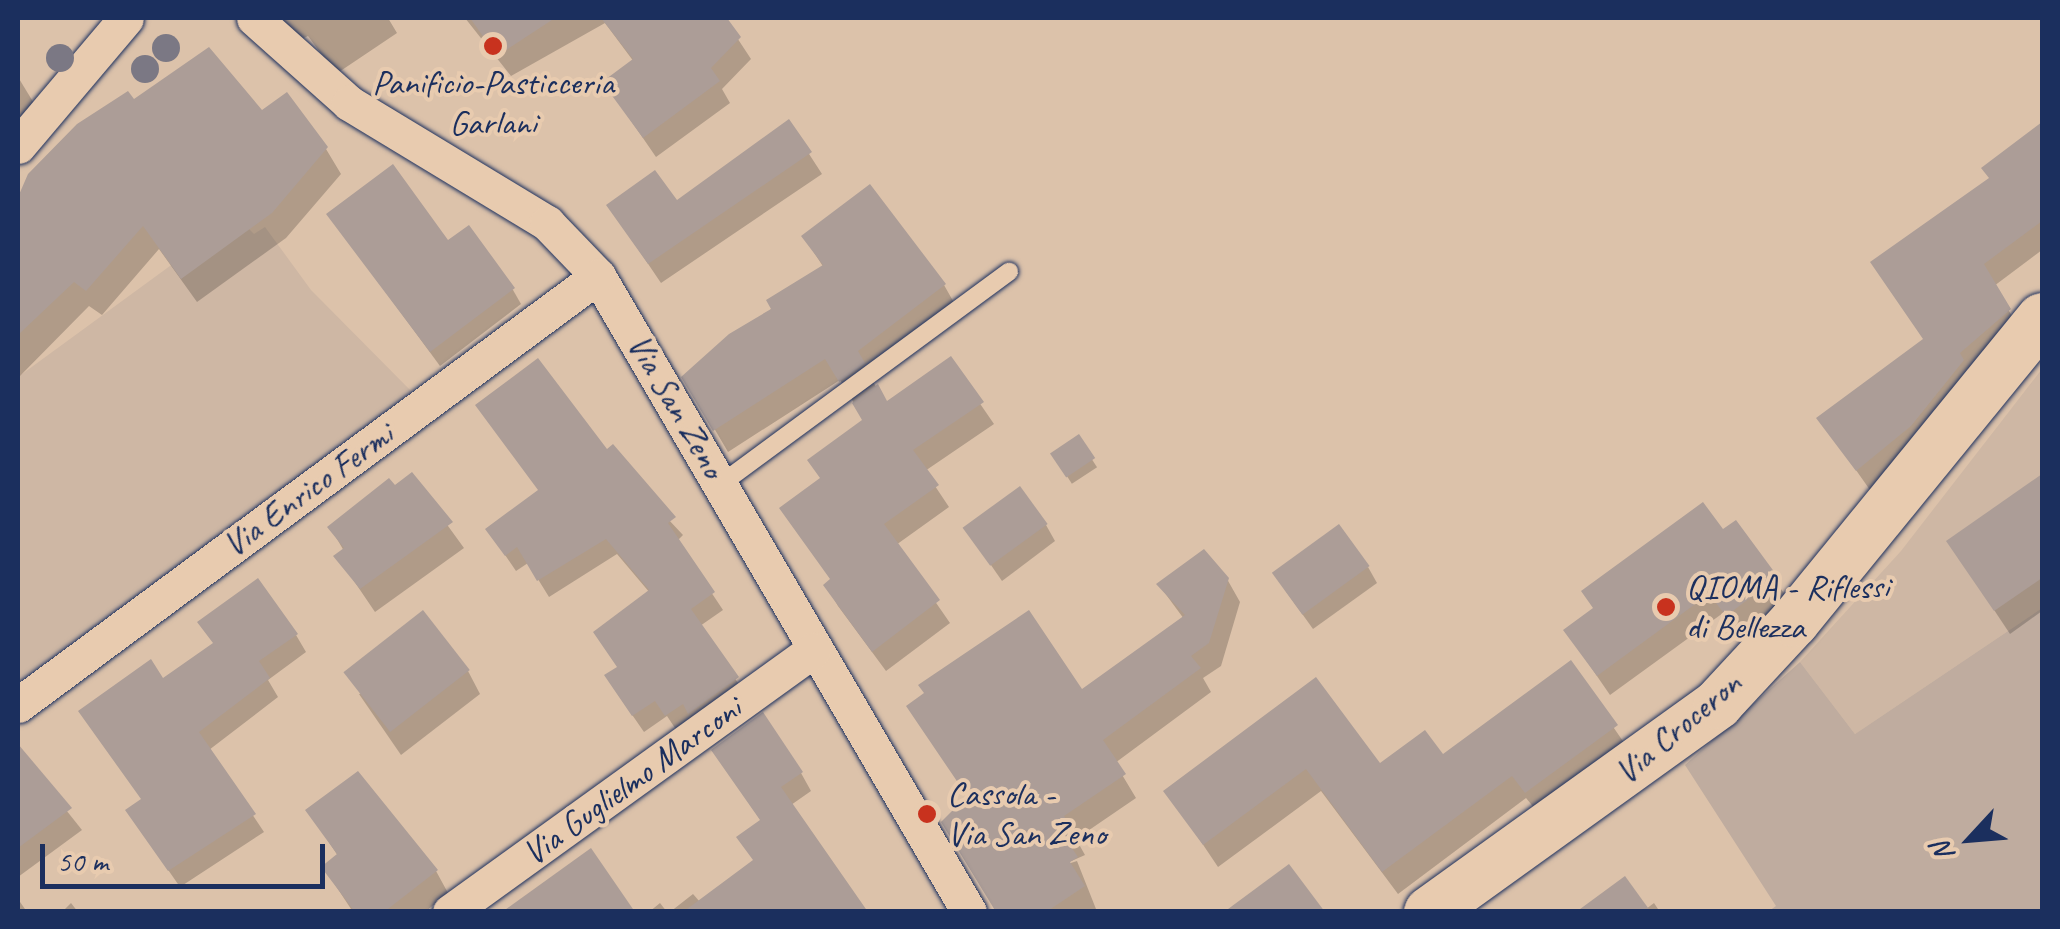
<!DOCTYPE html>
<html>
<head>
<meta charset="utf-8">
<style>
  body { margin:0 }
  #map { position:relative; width:2060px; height:929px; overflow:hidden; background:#dcc2aa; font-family:Caveat,sans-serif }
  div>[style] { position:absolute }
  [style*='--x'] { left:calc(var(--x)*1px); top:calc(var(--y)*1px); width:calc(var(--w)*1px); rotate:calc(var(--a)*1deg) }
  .built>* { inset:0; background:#ceb7a4 }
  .green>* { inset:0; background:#bfac9f }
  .shadow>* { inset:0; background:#0003; transform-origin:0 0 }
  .building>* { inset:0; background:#ac9d97; transform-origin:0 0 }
  .roads { filter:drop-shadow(0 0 2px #1b2f5e) drop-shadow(0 0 2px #1b2f5e) }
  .lane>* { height:18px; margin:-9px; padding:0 9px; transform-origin:9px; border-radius:9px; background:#e8cbaf }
  .street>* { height:35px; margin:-17.5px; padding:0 17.5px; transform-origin:17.5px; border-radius:17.5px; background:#e8cbaf }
  .secondary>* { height:50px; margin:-25px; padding:0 25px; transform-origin:25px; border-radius:25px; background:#e8cbaf }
  .trees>* { width:28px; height:28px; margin:-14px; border-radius:50%; background:#7b7884 }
  .dots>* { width:28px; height:28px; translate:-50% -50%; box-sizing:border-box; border:5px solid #e8cbaf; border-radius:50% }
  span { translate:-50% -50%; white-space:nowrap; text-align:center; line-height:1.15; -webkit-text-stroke:8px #e8cbaf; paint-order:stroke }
  .poi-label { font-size:35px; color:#1b2f5e }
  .left { translate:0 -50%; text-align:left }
  .street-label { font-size:35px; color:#1b2f5e }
  .frame { position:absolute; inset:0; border:20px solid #1b2f5e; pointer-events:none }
  .north { position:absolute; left:1920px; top:789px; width:100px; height:100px; -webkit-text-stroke:8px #e8cbaf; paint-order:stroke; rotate:244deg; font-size:28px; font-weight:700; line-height:40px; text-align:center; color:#1b2f5e }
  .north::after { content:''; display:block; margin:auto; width:35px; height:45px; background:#1b2f5e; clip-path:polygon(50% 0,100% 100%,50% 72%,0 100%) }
  .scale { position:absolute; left:40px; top:844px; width:285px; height:45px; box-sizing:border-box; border:5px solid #1b2f5e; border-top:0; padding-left:12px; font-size:30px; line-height:35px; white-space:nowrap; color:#1b2f5e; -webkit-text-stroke:8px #e8cbaf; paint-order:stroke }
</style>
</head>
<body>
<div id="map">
  <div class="built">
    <i style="clip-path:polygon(237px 217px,254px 234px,265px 227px,311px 290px,417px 397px,18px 696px,18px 377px)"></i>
    <i style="clip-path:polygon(2042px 369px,2042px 608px,1855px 734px,1800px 662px,1901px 551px)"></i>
  </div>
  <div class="green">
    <i style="clip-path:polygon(2042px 608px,2042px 911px,1769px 911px,1776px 906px,1685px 765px,1800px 662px,1855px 734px)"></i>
  </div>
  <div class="shadow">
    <i style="clip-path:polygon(272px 18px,388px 18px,397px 33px,336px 74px,308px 36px,298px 41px)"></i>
    <i style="clip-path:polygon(465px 18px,641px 18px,649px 30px,666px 18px,724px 18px,751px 59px,722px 89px,730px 103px,656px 157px,605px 83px,634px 62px,605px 23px,511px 76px)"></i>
    <i style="clip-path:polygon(18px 77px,35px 105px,18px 122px)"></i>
    <i style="clip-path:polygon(133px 102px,261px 113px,326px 149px,341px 174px,286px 238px,197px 302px,159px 249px,102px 315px,89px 306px,18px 378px,18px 201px)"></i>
    <i style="clip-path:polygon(789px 123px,822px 174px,661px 283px,609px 206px,676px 203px)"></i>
    <i style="clip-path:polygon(2042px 126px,2042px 250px,1994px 286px,2021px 331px,1870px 490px,1820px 419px,1925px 341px,1991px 180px,1984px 169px)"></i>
    <i style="clip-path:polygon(329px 215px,448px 244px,513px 290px,521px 304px,440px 366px)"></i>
    <i style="clip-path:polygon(804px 237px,944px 285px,957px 308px,869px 375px,887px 405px,950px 360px,994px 424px,925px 471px,949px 507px,896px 545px,950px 623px,886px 671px,838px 606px,826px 585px,832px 581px,782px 508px,821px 480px,865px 421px,840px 380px,728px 452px,684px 377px,824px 268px)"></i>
    <i style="left:1078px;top:438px;width:35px;height:30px;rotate:57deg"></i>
    <i style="clip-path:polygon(606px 453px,683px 535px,677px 541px,723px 610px,700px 626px,746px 695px,677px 731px,667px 716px,644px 732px,617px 693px,619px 668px,650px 593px,617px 554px,549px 597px,528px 563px,516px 571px,488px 530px)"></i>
    <i style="clip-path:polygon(411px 475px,464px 548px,375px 612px,337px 556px,344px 551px,330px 527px)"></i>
    <i style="clip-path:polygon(2042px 477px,2042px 611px,2010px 634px,1949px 542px)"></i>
    <i style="clip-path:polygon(1735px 523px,1788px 599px,1739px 635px,1723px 613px,1610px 695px,1566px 631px)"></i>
    <i style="clip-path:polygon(1046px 525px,1055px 541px,1002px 581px,966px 529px)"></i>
    <i style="clip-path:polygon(1368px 567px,1377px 583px,1313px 629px,1285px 590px)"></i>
    <i style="clip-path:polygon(1227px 579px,1240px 602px,1221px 666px,1203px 678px,1211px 692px,1115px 763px,1136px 798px,1076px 839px,1085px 855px,1058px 867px,1077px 861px,1096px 909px,998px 912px,1082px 692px,1184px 619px,1159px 585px)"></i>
    <i style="clip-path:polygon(296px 635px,306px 652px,268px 680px,278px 697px,209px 750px,264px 832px,180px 887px,139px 828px,163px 682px)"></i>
    <i style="clip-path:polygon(1570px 664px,1629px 750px,1540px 815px,1526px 798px,1398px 894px,1321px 791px,1218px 867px,1167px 791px,1315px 681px,1380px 767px,1442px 758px)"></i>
    <i style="clip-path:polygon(468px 671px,480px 694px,401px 755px,359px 694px)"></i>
    <i style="clip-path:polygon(27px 761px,82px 830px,18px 877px,18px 768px)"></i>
    <i style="clip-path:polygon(725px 768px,801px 773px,811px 791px,791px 805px,865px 912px,670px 912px,693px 894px,700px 902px,754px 862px,762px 822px)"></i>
    <i style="clip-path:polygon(308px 810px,436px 871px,448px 893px,425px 912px,353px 912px,324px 868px,338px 856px)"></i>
    <i style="clip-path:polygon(18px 899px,27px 912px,18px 912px)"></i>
    <i style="clip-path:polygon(71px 903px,78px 912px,62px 912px)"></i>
    <i style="clip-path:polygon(660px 903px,667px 912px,649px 912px)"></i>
    <i style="clip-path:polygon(1654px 903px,1660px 912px,1581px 912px,1646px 909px)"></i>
  </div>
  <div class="building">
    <i style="clip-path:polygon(470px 18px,555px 18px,497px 56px)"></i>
    <i style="clip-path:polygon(601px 18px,727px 18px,741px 37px,711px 68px,720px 81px,643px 138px,602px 82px,633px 59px)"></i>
    <i style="clip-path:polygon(209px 47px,262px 110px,287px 92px,328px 147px,272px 213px,181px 279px,143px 226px,86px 291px,74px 282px,18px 335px,18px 197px,28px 174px,77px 124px,128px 91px,134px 99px)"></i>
    <i style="clip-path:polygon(789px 119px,812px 152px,648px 264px,606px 205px,655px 170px,677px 200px)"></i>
    <i style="clip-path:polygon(2042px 122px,2042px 221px,1984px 264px,2011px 309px,1960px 353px,1964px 360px,1911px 426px,1856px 471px,1816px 418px,1923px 339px,1870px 262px,1989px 178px,1981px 168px)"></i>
    <i style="clip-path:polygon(393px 164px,448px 240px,469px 225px,515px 288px,430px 352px,326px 214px)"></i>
    <i style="clip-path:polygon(870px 184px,946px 284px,858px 351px,865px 363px,839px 382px,825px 359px,713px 431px,681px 377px,729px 334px,771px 309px,766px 300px,823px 265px,801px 236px)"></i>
    <i style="clip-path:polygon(951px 356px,984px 402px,913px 450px,939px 485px,884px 524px,940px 600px,872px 652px,823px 585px,830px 579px,779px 508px,820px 478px,807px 460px,862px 420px,852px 403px,878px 384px,887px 401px)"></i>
    <i style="clip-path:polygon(538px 358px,607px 449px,613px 444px,676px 517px,668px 523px,715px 592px,691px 609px,739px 677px,688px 714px,683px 704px,665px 716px,655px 701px,632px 716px,604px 675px,617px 667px,593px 632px,649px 590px,606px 539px,537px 581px,517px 547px,505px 556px,485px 529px,538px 490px,475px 405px)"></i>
    <i style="left:1079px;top:434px;width:29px;height:35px;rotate:56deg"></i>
    <i style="clip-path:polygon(412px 472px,453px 522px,360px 589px,333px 556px,344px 548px,327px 527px,389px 478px,395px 485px)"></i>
    <i style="clip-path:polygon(2042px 474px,2042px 578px,1994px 611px,1946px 541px)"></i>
    <i style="left:1020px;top:486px;width:47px;height:71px;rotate:54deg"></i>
    <i style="clip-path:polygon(1703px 502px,1723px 529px,1736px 520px,1778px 577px,1726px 616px,1709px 594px,1597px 676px,1563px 630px,1593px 608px,1581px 591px)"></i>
    <i style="left:1339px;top:524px;width:52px;height:83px;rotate:54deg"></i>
    <i style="clip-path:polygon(1204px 549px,1229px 578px,1209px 643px,1191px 656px,1201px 668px,1103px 740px,1126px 774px,1064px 816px,1075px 832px,1065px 838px,1078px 857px,1070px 862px,1085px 886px,1046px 912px,996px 912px,941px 822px,967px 796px,906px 706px,924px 693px,918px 685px,1029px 610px,1082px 689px,1185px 615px,1156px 584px)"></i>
    <i style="clip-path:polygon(258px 578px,298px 634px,259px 661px,270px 678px,199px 732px,256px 814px,168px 871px,125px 810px,141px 799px,78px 711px,151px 659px,163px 678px,213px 643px,197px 622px)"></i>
    <i style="left:423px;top:610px;width:76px;height:101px;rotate:52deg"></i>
    <i style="clip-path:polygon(1571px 660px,1618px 725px,1525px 793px,1512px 776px,1382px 872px,1306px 769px,1203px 845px,1163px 791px,1316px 677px,1380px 763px,1425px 730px,1443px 754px)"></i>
    <i style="clip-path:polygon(763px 712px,803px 772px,781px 787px,868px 912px,683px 912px,753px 860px,736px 837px,760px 820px,711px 750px)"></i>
    <i style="clip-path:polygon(18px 744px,72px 808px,18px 848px)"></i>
    <i style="clip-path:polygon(358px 771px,438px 870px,384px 912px,355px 912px,321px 867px,337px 854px,305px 810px)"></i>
    <i style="clip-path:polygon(591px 848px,635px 912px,502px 912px)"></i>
    <i style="clip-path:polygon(1289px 864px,1325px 912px,1224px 912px)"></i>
    <i style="clip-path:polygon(1625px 876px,1651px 912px,1576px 912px)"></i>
  </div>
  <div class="roads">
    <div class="lane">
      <i style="--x:721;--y:484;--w:358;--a:-36.4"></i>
    </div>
    <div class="street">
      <i style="--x:254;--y:18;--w:127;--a:41.8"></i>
      <i style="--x:349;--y:103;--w:232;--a:31.2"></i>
      <i style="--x:547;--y:223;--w:74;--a:46.1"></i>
      <i style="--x:598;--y:276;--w:736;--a:59.74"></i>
      <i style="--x:18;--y:146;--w:167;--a:-49.8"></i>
      <i style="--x:18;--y:705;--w:721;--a:-36.49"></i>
      <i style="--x:450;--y:912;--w:448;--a:-35.8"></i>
    </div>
    <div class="secondary">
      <i style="--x:1429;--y:912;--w:356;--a:-35.7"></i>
      <i style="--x:1718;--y:704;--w:112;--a:-47.2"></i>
      <i style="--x:1794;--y:622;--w:392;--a:-50.8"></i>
    </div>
  </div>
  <div class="trees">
    <i style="left:166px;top:48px"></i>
    <i style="left:60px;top:58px"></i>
    <i style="left:145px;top:69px"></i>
  </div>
  <div class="dots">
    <i style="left:493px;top:46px;background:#c8321e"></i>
    <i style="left:1666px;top:607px;background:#c8321e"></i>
    <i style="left:927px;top:814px;background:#c8321e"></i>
  </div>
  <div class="poi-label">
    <span style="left:493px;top:103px">Panificio-Pasticceria<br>Garlani</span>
    <span class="left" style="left:1686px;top:607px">QIOMA - Riflessi<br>di Bellezza</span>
    <span class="left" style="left:947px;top:814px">Cassola -<br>Via San Zeno</span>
  </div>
  <div class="street-label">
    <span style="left:676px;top:406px;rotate:60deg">Via San Zeno</span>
    <span style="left:308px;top:490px;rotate:-36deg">Via Enrico Fermi</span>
    <span style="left:1678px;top:728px;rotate:-40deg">Via Croceron</span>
    <span style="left:632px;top:781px;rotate:-36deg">Via Guglielmo Marconi</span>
  </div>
  <div class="frame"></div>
  <div class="north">N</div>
  <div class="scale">50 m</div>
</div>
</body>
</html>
